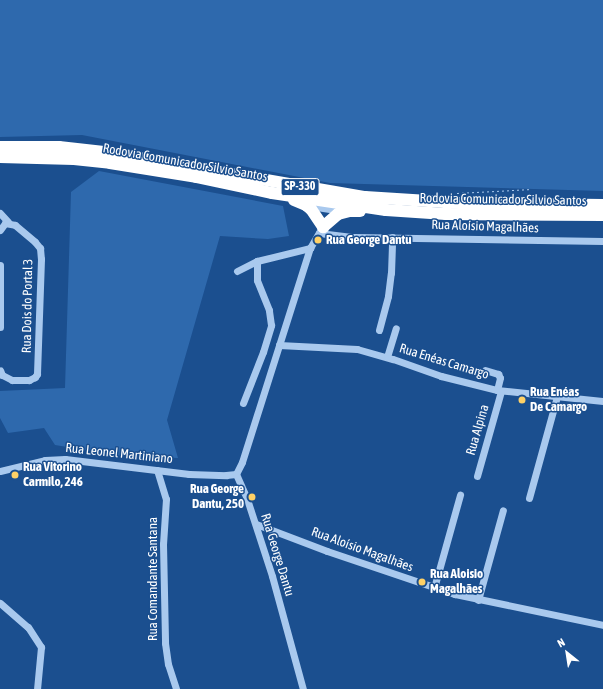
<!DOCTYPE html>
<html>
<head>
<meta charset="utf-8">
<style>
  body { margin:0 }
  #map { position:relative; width:603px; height:689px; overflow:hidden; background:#1b4f8f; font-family:"Asap Condensed",sans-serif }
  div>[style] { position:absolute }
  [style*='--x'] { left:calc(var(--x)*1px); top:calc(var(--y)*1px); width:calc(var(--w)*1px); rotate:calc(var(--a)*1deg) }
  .green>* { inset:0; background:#2e69ad }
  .path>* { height:1px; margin-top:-0.5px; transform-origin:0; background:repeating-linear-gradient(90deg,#a9c9ee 0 2px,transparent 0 5px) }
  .minor>* { height:7px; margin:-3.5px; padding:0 3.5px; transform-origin:3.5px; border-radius:3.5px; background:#a9c9ee }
  .highway>* { height:12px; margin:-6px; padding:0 6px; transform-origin:6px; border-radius:6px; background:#fff }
  .dots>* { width:11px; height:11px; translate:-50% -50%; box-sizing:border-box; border:2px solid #1b4f8f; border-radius:50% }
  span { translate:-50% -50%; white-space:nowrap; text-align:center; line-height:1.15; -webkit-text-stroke:3px #1b4f8f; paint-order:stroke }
  .shield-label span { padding:1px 3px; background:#1b4f8f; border:1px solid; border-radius:3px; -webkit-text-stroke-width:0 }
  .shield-label { font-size:12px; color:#fff; font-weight:700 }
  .street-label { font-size:13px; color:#fff }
  .poi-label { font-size:13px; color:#fff; font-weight:700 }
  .left { translate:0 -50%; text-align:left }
  .right { translate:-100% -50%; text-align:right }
  .north { position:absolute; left:547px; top:633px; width:40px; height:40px; -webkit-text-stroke:3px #1b4f8f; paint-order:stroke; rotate:330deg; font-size:11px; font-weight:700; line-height:16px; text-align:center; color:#fff }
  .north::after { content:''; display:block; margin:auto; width:14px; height:18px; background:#fff; clip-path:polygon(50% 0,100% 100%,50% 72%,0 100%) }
</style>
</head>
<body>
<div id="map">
  <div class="green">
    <i style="clip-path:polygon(0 0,603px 0,603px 191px,330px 183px,82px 135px,0 137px)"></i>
    <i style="clip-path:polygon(99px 171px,283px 206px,289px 236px,268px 239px,220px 236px,167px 420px,178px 458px,122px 456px,55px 445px,44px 428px,8px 433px,0 418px,0 391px,65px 388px,71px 192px)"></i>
  </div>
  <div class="path">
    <i style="--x:457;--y:193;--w:75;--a:-3.1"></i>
    <i style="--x:488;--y:231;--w:6;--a:-81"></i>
  </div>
  <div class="minor">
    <i style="--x:310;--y:206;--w:33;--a:9"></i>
    <i style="--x:0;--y:213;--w:12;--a:48"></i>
    <i style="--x:0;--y:230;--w:9;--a:-54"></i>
    <i style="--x:5;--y:223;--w:10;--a:11"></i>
    <i style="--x:15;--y:225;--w:26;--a:40"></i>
    <i style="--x:35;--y:242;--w:8;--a:50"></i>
    <i style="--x:40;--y:248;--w:11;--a:85"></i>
    <i style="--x:41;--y:259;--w:115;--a:92"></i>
    <i style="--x:37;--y:374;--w:4;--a:124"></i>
    <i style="--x:35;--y:377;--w:7;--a:153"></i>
    <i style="--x:29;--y:380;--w:17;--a:180"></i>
    <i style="--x:12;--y:380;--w:11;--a:-153"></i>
    <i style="--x:2;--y:375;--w:5;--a:-112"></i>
    <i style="--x:319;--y:233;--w:35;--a:7"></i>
    <i style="--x:354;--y:237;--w:249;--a:0.9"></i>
    <i style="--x:0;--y:265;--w:62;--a:90"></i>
    <i style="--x:237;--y:271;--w:22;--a:-27"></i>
    <i style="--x:257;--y:261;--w:55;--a:-13.8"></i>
    <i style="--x:379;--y:330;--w:35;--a:-75"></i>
    <i style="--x:388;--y:296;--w:23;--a:-83"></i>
    <i style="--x:391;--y:273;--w:36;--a:-88"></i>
    <i style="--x:279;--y:345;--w:78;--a:2.9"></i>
    <i style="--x:357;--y:349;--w:37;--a:16"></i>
    <i style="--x:393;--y:359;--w:51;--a:19.5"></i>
    <i style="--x:441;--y:376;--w:58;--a:14"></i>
    <i style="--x:497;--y:390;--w:107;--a:5.9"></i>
    <i style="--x:387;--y:357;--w:30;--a:-73"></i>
    <i style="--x:485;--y:370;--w:14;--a:17"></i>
    <i style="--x:498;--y:374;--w:4;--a:63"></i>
    <i style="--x:500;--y:378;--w:12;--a:104"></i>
    <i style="--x:243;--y:403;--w:55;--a:-68.6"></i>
    <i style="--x:263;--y:352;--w:28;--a:-73"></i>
    <i style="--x:271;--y:325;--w:15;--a:-98"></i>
    <i style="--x:269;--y:310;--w:32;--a:-112"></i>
    <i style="--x:257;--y:280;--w:19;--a:-90"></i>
    <i style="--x:157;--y:470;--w:30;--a:73"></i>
    <i style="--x:166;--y:499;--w:45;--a:93.8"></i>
    <i style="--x:163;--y:544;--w:99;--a:88.8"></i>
    <i style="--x:165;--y:643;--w:21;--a:82"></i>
    <i style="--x:168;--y:664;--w:26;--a:72"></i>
    <i style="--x:0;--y:471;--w:46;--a:-13.7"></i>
    <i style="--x:45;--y:460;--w:20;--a:-3"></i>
    <i style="--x:65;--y:459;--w:125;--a:6.9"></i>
    <i style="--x:189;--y:474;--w:37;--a:2"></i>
    <i style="--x:226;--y:475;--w:10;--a:-6"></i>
    <i style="--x:236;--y:474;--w:13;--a:-63"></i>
    <i style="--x:242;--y:462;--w:225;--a:-72.4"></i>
    <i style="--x:310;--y:248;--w:22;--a:-60"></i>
    <i style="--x:236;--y:474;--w:27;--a:66"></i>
    <i style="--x:247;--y:499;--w:81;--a:72"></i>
    <i style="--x:272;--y:576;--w:117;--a:74.7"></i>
    <i style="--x:477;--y:476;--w:88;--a:-74.2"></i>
    <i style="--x:529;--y:498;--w:106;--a:-74.6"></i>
    <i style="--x:256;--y:524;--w:76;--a:20.8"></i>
    <i style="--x:327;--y:551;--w:135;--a:18.6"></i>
    <i style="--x:455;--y:594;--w:151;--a:11.8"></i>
    <i style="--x:434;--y:588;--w:97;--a:-74.4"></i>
    <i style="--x:478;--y:600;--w:93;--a:-74.5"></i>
    <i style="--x:0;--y:603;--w:37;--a:41"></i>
    <i style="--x:28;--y:627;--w:24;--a:57"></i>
    <i style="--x:41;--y:647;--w:42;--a:95.4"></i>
  </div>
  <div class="highway">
    <i style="--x:0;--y:147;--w:59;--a:0"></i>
    <i style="--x:59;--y:147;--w:45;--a:6.3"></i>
    <i style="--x:104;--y:152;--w:265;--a:9.8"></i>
    <i style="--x:365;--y:197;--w:95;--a:3.6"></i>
    <i style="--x:460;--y:203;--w:143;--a:0.8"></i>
    <i style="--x:0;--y:157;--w:74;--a:1.5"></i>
    <i style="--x:74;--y:159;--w:36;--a:6"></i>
    <i style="--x:110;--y:163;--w:87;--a:9.2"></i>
    <i style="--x:196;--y:177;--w:78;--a:11.9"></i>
    <i style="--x:272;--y:193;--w:115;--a:8.5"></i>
    <i style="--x:386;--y:210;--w:60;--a:3.8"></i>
    <i style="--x:446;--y:214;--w:157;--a:0.4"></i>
    <i style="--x:294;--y:200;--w:13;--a:23"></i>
    <i style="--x:306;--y:205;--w:6;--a:39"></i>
    <i style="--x:311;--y:209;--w:22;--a:56"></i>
    <i style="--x:323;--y:227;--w:20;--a:-41"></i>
    <i style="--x:338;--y:214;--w:11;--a:-15"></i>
    <i style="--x:349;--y:211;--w:11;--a:0"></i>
  </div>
  <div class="dots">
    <i style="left:318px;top:240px;background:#ffd166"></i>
    <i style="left:522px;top:400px;background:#ffd166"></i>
    <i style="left:15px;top:475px;background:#ffd166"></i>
    <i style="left:252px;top:497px;background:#ffd166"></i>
    <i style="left:422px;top:582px;background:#ffd166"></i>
  </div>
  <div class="shield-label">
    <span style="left:300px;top:187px">SP-330</span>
  </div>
  <div class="street-label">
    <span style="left:185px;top:163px;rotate:10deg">Rodovia Comunicador Silvio Santos</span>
    <span style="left:503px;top:200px;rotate:1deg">Rodovia Comunicador Silvio Santos</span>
    <span style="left:485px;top:227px;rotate:2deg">Rua Aloísio Magalhães</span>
    <span style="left:28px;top:306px;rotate:-89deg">Rua Dois do Portal 3</span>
    <span style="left:444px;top:362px;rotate:17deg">Rua Enéas Camargo</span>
    <span style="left:478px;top:430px;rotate:-74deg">Rua Alpina</span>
    <span style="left:119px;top:454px;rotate:6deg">Rua Leonel Martiniano</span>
    <span style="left:362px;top:550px;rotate:20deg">Rua Aloísio Magalhães</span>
    <span style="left:277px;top:555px;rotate:73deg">Rua George Dantu</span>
    <span style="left:153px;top:579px;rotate:-90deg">Rua Comandante Santana</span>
  </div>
  <div class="poi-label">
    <span class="left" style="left:326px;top:240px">Rua George Dantu</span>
    <span class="left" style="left:530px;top:400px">Rua Enéas<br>De Camargo</span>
    <span class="left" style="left:23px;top:475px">Rua Vitorino<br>Carmilo, 246</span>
    <span class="right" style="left:244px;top:497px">Rua George<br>Dantu, 250</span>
    <span class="left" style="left:430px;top:582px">Rua Aloisio<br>Magalhães</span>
  </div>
  <div class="north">N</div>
</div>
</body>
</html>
